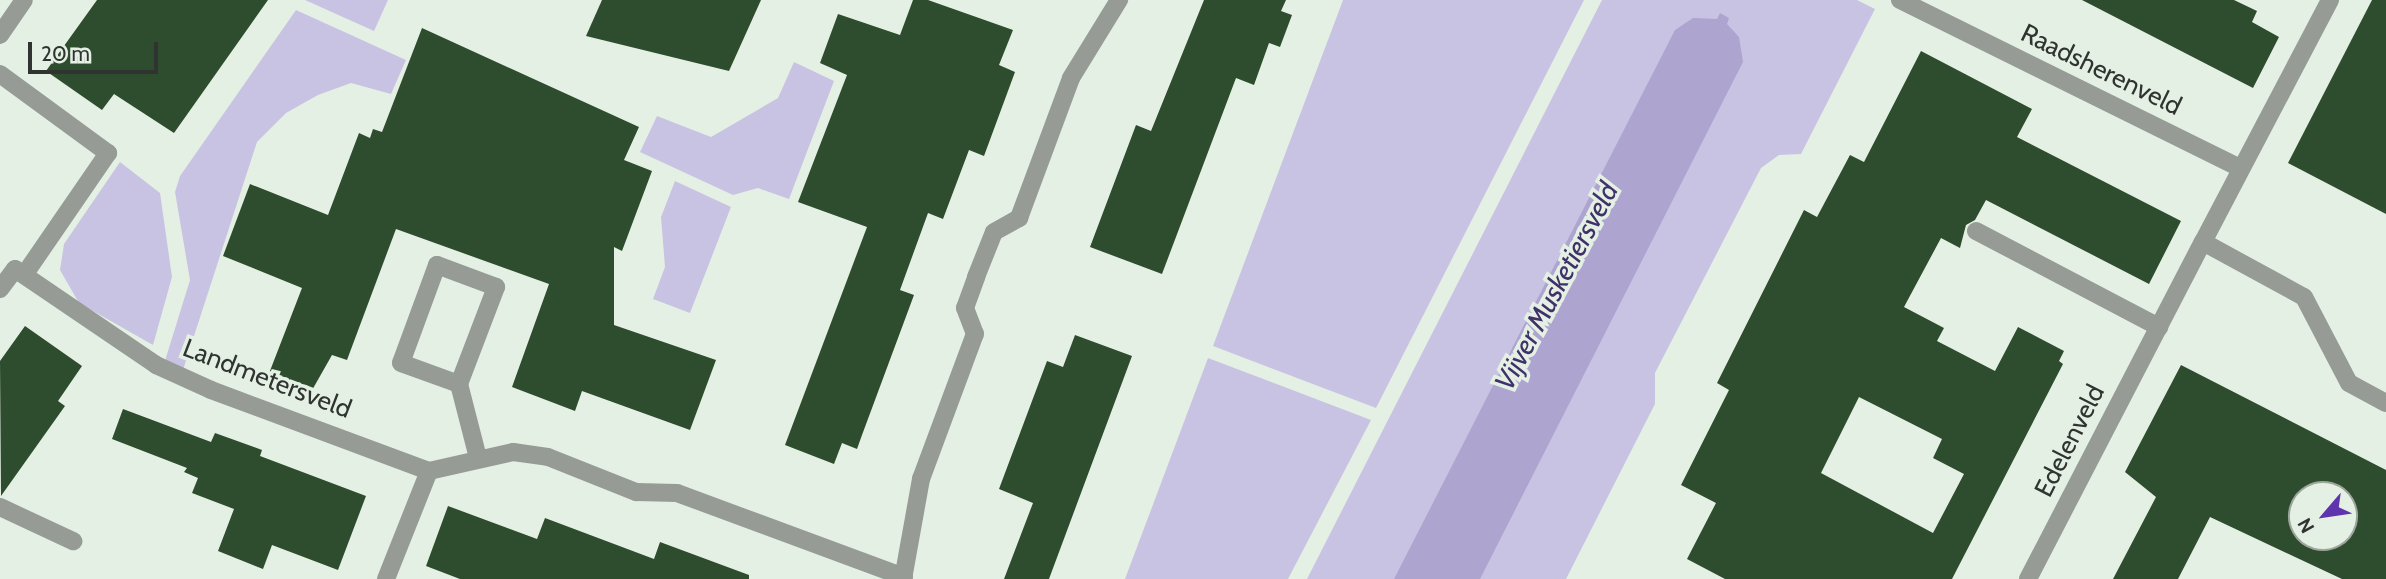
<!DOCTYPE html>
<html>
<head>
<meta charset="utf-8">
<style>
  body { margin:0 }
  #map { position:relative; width:2386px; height:579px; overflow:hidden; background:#e5f0e4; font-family:Cabin,sans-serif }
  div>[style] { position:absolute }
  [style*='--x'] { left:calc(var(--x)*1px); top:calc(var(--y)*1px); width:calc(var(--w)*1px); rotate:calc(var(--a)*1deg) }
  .green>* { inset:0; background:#c9c3e3 }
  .water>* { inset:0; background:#ada4d0 }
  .building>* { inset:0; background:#2e4d2e }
  .street>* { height:18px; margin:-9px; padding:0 9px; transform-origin:9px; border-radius:9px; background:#969b96 }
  span { translate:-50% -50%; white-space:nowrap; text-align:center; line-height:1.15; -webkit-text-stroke:7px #e5f0e4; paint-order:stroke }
  .street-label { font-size:26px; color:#303430 }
  .water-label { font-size:28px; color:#403168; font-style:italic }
  .north { position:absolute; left:2288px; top:481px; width:70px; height:70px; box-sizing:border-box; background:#e5f0e4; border:2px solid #9da59c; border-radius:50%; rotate:241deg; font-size:19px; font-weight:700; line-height:28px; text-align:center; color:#303430 }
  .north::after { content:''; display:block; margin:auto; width:24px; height:32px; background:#5f35ad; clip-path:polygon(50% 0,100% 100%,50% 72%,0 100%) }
  .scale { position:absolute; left:28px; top:42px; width:130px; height:32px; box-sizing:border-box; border:4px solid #303430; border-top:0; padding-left:9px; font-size:21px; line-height:24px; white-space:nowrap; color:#303430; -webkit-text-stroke:5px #e5f0e4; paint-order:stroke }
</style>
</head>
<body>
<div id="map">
  <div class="green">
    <i style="clip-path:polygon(305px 0,388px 0,374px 31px)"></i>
    <i style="clip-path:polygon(1343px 0,1584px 0,1376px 408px,1213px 346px)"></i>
    <i style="clip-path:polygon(1602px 0,1857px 0,1875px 9px,1801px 154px,1779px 155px,1761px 168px,1655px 373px,1655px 404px,1566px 579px,1307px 579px)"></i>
    <i style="clip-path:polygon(296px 10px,406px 60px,391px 94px,351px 83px,318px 95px,286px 113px,257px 142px,182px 373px,164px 364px,190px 280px,175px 192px,180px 176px)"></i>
    <i style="clip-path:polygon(794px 62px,834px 81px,789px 199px,758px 188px,733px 195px,640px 152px,657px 116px,711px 137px,778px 98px)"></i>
    <i style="clip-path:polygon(120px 162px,160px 193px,172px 277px,153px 345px,79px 303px,60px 270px,64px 244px)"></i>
    <i style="clip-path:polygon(675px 181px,731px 207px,690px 313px,653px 299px,665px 267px,661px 217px)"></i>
    <i style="clip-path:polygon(1208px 358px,1371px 420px,1288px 579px,1125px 579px)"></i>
  </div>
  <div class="water">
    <i style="clip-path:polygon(1720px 13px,1729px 18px,1727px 24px,1739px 37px,1743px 62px,1480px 579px,1394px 579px,1675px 30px,1693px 18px,1717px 19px)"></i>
  </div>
  <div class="building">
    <i style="clip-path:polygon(97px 0,268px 0,174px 133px,114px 94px,102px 110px,46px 71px)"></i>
    <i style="clip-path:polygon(602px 0,761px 0,729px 71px,586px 36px)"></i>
    <i style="clip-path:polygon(913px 0,928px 0,1013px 30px,999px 65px,1015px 72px,984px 156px,969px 150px,943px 219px,928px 213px,900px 290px,914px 295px,862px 435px,857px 449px,842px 443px,834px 464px,785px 445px,867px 227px,798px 202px,847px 75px,820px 63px,838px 14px,900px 35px)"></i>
    <i style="clip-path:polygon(1204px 0,1286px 0,1281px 11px,1292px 15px,1280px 47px,1269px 43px,1254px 85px,1236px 78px,1162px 274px,1090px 247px,1136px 125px,1151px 131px)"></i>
    <i style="clip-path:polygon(2082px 0,2234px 0,2257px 11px,2252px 22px,2279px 37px,2253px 88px)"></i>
    <i style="clip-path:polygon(2372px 0,2386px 0,2386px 214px,2288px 163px)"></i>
    <i style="clip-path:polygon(422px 28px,639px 127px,624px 160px,652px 171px,622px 251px,614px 247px,614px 325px,716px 360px,690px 430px,582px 391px,575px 411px,512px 387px,549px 284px,396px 229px,347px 360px,332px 355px,311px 392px,268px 376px,302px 288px,223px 256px,250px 184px,328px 215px,359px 133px,370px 138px,373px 129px,382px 132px)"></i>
    <i style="clip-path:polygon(evenodd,1921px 51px,2032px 109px,2017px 137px,2181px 221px,2149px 284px,1986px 200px,1975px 220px,1966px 225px,1960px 248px,1941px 238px,1904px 307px,1944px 328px,1937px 341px,1995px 371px,2018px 327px,2064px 351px,2059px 361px,2063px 364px,1952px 579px,1725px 579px,1687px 559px,1716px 503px,1681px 485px,1729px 390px,1717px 383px,1804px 210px,1817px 217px,1850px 155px,1864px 162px,1921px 51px,1859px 397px,1942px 439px,1933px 458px,1964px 474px,1933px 533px,1821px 473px,1859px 397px)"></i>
    <i style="clip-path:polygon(25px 326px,82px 366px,58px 401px,65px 406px,1px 496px,0 361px)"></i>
    <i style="clip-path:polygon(1075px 335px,1132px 356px,1049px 579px,1004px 579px,1033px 503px,999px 489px,1047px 361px,1063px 367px)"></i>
    <i style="clip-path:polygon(evenodd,2181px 365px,2386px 470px,2386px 579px,2342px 579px,2210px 517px,2178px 579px,2113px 579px,2156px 497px,2125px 472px,2181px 365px,2302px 495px,2344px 495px,2344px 537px,2302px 537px,2302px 495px)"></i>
    <i style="clip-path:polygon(123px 409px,211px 442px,215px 433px,262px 450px,260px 456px,366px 496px,338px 570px,272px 545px,263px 569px,218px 551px,234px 509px,192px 493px,198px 478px,184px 472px,187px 468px,112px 439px)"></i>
    <i style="clip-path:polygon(448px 506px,537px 539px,545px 518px,654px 559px,660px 542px,749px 575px,749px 579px,460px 579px,426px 566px)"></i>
  </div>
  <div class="street">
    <i style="--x:1900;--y:0;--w:379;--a:26.3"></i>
    <i style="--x:2330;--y:0;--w:273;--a:117.7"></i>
    <i style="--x:2203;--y:242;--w:115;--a:28.6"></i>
    <i style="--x:2304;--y:297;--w:97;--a:62.4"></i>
    <i style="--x:2349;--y:383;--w:42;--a:28.4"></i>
    <i style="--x:0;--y:35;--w:42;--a:-55.6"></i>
    <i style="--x:0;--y:74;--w:134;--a:36.2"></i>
    <i style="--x:108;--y:153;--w:148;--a:124.5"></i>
    <i style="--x:1976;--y:231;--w:207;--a:27.7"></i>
    <i style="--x:0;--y:289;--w:25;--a:-53"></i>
    <i style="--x:15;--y:269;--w:171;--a:34.2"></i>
    <i style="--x:156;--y:365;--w:60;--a:24.4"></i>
    <i style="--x:211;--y:390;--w:233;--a:20.4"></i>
    <i style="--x:429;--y:471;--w:86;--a:-12.7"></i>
    <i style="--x:513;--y:452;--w:35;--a:8"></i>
    <i style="--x:548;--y:457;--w:95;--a:21.7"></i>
    <i style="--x:636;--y:492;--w:41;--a:1.4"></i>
    <i style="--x:677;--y:493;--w:242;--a:20.3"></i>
    <i style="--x:459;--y:384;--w:104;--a:-69.1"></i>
    <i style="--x:496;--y:287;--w:63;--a:-159.6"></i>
    <i style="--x:437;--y:265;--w:104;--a:110.2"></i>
    <i style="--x:401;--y:363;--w:62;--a:19.9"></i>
    <i style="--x:459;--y:384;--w:76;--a:75.6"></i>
    <i style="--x:0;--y:507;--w:81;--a:25"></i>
    <i style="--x:386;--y:579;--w:116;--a:-68.3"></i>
    <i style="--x:903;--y:579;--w:102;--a:-79.8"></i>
    <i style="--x:921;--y:479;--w:155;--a:-69.6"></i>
    <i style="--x:975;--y:334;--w:28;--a:-111"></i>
    <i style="--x:965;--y:308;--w:33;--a:-70"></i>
    <i style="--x:976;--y:277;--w:48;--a:-68.2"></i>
    <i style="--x:994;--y:232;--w:29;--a:-29"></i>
    <i style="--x:1019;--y:218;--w:149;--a:-69.6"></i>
    <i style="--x:1071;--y:78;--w:92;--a:-58.4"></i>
    <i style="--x:2028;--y:579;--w:380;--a:-62.6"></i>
  </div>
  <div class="street-label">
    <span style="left:2101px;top:70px;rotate:26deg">Raadsherenveld</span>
    <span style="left:267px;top:379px;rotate:21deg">Landmetersveld</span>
    <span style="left:2070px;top:441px;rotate:-63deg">Edelenveld</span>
  </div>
  <div class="water-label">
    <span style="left:1556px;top:286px;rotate:-62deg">Vijver Musketiersveld</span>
  </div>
  <div class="north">N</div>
  <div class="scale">20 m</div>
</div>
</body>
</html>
